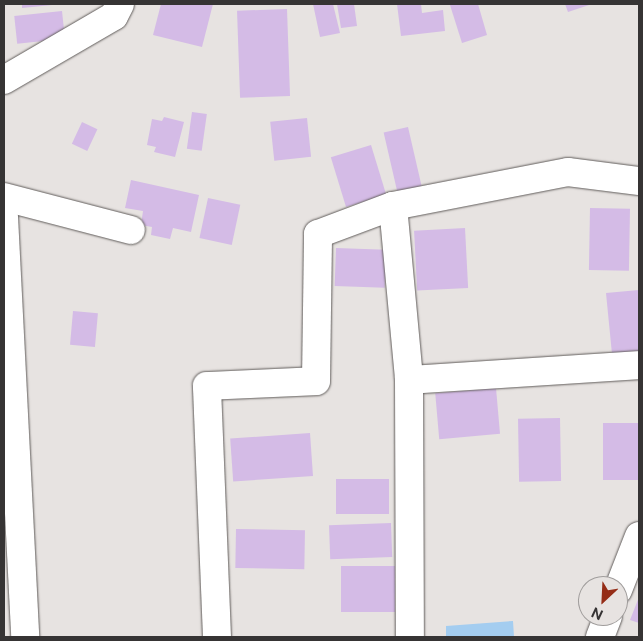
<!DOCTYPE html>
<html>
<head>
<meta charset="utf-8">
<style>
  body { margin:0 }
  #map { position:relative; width:643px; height:641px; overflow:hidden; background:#e7e3e1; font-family:"Public Sans",sans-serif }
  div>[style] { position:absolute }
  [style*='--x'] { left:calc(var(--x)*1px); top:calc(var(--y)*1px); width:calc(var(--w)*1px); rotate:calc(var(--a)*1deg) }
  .water>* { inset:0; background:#a4cdf0 }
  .building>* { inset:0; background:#d4bbe6; transform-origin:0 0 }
  .roads { filter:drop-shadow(0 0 1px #615d5b) drop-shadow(0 0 1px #615d5b) }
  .minor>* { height:28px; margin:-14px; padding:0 14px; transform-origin:14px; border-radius:14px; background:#fff }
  span { translate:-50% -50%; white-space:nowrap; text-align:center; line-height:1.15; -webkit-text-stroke:4.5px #e7e3e1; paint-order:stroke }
  .frame { position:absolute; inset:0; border:5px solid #363434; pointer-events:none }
  .north { position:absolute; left:578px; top:576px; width:50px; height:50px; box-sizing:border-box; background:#e7e3e1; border:1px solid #a09d9c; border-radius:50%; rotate:205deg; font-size:14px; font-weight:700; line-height:20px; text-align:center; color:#363434 }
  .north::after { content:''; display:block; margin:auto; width:18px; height:22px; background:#952d17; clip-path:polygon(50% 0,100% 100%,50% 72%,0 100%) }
</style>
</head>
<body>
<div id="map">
  <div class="water">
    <i style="clip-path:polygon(513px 621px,514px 637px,446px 637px,446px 626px)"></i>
  </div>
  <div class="building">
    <i style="clip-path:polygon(22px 4px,52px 4px,52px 5px,22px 8px)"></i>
    <i style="clip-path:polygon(161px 4px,213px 4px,202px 47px,153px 35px)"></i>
    <i style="clip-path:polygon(313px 4px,333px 4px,340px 33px,320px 37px)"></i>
    <i style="clip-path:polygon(337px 4px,354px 4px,357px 26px,341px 28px)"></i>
    <i style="clip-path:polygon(397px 4px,421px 4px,422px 13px,443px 10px,445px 31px,401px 36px)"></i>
    <i style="clip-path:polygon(478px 4px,487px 35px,462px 43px,450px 5px)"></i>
    <i style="clip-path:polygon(565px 4px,592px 4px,568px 12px)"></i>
    <i style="left:287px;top:9px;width:87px;height:50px;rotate:88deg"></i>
    <i style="left:62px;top:11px;width:28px;height:48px;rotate:84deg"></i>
    <i style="left:192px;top:112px;width:15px;height:37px;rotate:8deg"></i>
    <i style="clip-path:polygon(164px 117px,184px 122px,175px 157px,154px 152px,156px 147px,147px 145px,152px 119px,162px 121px)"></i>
    <i style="left:307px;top:118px;width:39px;height:37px;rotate:84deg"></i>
    <i style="left:82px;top:122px;width:17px;height:24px;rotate:25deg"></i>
    <i style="left:408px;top:127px;width:63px;height:25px;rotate:77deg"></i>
    <i style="left:371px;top:145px;width:52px;height:42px;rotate:73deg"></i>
    <i style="clip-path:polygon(131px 180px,199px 195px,191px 232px,173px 228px,170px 239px,151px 235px,152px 227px,141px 225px,143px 211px,125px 208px)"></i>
    <i style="left:208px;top:198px;width:33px;height:41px;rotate:12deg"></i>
    <i style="left:590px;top:208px;width:40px;height:62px;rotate:1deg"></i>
    <i style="left:465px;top:228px;width:60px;height:51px;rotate:87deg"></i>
    <i style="left:336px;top:248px;width:50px;height:38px;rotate:2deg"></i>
    <i style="clip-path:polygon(639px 290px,639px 352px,612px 354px,606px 293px)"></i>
    <i style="left:73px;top:311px;width:25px;height:34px;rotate:5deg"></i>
    <i style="left:496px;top:388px;width:46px;height:61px;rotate:85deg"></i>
    <i style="left:560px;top:418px;width:63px;height:42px;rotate:89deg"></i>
    <i style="left:603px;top:423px;width:36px;height:57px"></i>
    <i style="left:310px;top:433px;width:43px;height:80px;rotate:86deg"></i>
    <i style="left:336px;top:479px;width:53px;height:35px"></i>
    <i style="left:391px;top:523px;width:34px;height:62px;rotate:88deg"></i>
    <i style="left:236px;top:529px;width:69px;height:39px;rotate:1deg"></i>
    <i style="left:395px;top:566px;width:46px;height:54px;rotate:90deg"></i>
    <i style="clip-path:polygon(639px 597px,639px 623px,630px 620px)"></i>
  </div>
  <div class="roads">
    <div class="minor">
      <i style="--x:4;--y:80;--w:127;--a:-30.2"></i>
      <i style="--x:114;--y:16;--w:13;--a:-63"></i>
      <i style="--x:4;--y:197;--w:131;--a:14.6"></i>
      <i style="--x:393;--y:206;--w:175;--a:84.7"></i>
      <i style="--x:409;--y:380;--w:257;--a:89.8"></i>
      <i style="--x:4;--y:217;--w:421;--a:87.1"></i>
      <i style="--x:409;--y:380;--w:230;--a:-3.7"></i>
      <i style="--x:618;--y:590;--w:58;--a:-68.7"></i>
      <i style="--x:217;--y:637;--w:251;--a:-92.3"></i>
      <i style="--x:207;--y:386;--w:109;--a:-2.6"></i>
      <i style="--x:316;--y:381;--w:147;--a:-89.2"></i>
      <i style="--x:318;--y:234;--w:80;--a:-20.5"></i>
      <i style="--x:393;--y:206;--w:178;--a:-11"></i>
      <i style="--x:568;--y:172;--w:72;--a:7.2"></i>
      <i style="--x:600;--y:637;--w:22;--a:-69"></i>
    </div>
  </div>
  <div class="frame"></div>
  <div class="north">N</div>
</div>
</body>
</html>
